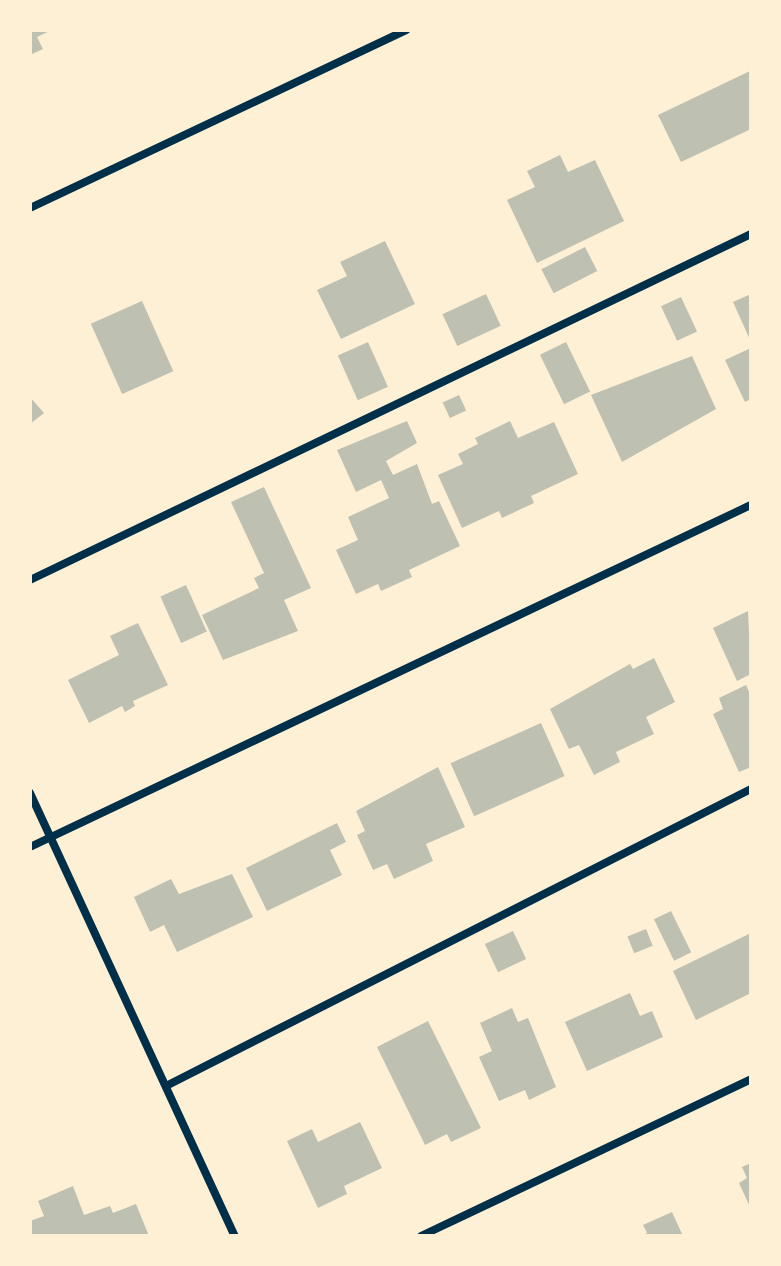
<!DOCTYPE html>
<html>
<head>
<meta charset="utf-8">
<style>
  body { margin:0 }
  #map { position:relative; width:781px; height:1266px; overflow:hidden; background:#fdf0d5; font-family:"DM Sans",sans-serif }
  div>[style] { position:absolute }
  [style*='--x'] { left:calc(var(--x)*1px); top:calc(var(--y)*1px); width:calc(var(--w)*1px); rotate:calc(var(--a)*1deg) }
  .building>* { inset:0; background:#bec0b2; transform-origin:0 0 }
  .minor>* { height:8px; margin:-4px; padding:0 4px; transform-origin:4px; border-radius:4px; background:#003049 }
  span { translate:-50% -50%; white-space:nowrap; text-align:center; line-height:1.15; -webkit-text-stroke:7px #fdf0d5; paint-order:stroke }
  .frame { position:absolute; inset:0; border:32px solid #fdf0d5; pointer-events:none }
</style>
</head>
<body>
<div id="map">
  <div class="building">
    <i style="clip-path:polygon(30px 30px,52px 30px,37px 37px,43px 49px,30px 55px)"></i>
    <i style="clip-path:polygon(750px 71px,751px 129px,681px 162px,658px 115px)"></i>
    <i style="clip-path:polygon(560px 155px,568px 172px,595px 160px,624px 221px,537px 263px,507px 200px,535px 187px,527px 171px)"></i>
    <i style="clip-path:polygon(385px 241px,415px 304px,341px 339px,317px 290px,347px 276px,340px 262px)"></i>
    <i style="left:585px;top:247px;width:27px;height:49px;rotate:63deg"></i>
    <i style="left:486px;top:294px;width:35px;height:48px;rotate:65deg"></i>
    <i style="clip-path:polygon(751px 294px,751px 342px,733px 302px)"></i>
    <i style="left:681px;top:297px;width:38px;height:22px;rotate:65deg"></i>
    <i style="left:142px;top:301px;width:77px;height:56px;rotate:66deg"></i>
    <i style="left:368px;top:342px;width:49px;height:33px;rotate:66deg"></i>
    <i style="left:566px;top:342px;width:55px;height:29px;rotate:64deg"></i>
    <i style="clip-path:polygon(751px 348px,751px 399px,745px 402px,725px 360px)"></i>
    <i style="clip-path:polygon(692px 356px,716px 409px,622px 462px,591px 395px)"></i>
    <i style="left:459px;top:395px;width:17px;height:18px;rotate:65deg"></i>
    <i style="clip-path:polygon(30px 397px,44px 413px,30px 424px)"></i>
    <i style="clip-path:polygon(407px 421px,417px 443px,386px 461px,393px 475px,417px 464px,432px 504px,439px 501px,460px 546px,409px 570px,412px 577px,381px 591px,378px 584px,356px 594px,336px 550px,358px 540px,348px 517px,389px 498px,381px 480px,356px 492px,337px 450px)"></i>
    <i style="clip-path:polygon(510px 421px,518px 438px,554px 422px,578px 474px,531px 496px,534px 503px,502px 518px,499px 511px,462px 528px,438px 475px,463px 464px,458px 454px,478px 444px,475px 438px)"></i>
    <i style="clip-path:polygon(264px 487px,311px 588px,284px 600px,298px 631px,223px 660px,202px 615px,259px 588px,254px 578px,264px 573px,231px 502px)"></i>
    <i style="left:186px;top:585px;width:51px;height:28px;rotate:66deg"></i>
    <i style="clip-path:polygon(748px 611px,751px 674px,737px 681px,713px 628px)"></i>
    <i style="clip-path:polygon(138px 623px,168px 685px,133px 701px,135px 706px,125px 712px,122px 706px,89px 723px,68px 680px,119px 655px,110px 636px)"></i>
    <i style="clip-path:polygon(654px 658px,675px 702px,646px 717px,654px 734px,616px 752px,620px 762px,594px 775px,579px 745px,569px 749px,550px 709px,630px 664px,633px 669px)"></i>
    <i style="clip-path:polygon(746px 685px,751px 696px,751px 767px,739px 772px,713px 714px,723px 709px,719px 698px)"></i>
    <i style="left:541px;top:723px;width:58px;height:99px;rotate:66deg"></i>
    <i style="clip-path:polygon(438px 767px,465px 827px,426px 844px,433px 861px,394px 879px,387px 864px,373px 870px,357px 835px,365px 831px,356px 811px)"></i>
    <i style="clip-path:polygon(337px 823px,346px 842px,330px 850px,342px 875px,267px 911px,246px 868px)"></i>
    <i style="clip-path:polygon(232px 874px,253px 917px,177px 952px,164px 925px,150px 932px,134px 897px,171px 879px,179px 894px)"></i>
    <i style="left:671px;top:911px;width:46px;height:19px;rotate:64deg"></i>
    <i style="left:646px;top:929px;width:18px;height:20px;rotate:68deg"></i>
    <i style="left:513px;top:931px;width:31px;height:31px;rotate:65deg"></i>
    <i style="clip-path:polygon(751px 933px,751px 993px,696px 1020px,673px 971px)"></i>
    <i style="clip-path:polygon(630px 993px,640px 1016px,652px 1011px,663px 1037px,587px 1071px,565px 1022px)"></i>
    <i style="clip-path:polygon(512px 1008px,518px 1022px,528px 1018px,556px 1087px,529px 1100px,525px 1090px,499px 1101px,479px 1057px,492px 1051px,480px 1023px)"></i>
    <i style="clip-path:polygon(428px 1021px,481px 1128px,451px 1142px,447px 1134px,425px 1145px,377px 1047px)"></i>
    <i style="clip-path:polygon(360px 1122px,382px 1168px,344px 1186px,347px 1194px,318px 1208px,287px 1141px,312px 1129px,318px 1142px)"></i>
    <i style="clip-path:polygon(751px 1163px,751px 1209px,739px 1183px,747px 1178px,742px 1167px)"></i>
    <i style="clip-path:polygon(73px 1186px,84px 1215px,110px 1206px,113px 1213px,136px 1204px,149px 1236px,30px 1236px,30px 1221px,44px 1216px,38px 1201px)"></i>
    <i style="clip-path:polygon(672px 1212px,683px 1236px,641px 1236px,647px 1233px,643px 1225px)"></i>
  </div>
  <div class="minor">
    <i style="--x:30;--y:208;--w:416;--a:-25.3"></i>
    <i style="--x:30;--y:580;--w:800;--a:-25.64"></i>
    <i style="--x:30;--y:793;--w:488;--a:65.2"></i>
    <i style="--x:30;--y:847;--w:798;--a:-25.38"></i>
    <i style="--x:166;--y:1086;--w:656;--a:-26.92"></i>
    <i style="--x:421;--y:1236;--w:365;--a:-25.4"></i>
  </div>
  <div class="frame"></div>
</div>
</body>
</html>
